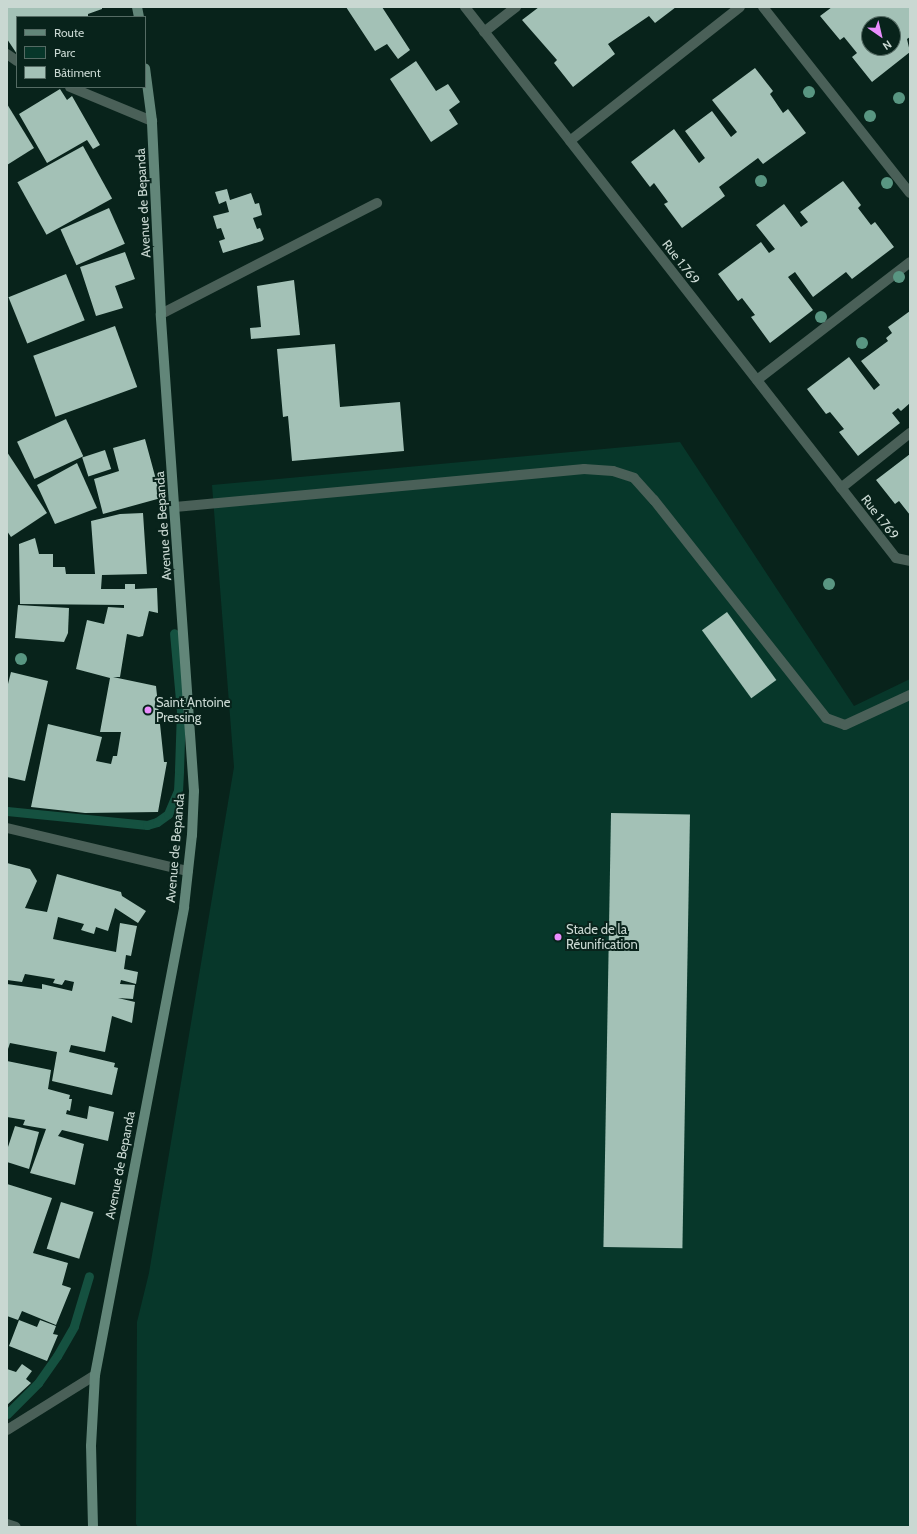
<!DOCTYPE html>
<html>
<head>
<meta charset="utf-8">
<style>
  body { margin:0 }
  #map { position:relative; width:917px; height:1534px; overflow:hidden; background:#08231b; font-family:Cabin,sans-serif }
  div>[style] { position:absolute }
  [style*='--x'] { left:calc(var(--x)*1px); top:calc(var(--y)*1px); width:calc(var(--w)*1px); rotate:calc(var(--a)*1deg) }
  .green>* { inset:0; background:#07372a }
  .stream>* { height:9px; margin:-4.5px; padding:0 4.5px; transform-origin:4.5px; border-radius:4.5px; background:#155140 }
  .building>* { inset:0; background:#a3c1b6; transform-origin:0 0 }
  .lane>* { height:10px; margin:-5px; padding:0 5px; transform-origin:5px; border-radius:5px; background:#4a6058 }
  .street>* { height:10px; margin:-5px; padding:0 5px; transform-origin:5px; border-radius:5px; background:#4a6058 }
  .secondary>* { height:10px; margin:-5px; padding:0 5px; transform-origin:5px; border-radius:5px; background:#628679 }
  .trees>* { width:12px; height:12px; margin:-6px; border-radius:50%; background:#599682 }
  .dots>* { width:11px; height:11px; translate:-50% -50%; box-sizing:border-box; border:2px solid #08231b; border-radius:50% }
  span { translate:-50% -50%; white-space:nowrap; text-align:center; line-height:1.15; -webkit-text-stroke:4px #08231b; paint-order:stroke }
  .street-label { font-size:13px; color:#c9d8d2 }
  .poi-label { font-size:13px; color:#c9d8d2 }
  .left { translate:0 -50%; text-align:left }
  .frame { position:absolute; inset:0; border:8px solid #c9d8d2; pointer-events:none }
  .legend { position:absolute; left:16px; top:16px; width:130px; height:72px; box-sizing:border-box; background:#08231b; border:1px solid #556b64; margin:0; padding:5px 7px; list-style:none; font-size:12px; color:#c9d8d2 }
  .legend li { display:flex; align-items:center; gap:8px; height:20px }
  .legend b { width:20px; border:1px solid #556b64 }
  .north { position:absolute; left:861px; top:16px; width:40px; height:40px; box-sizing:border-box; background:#08231b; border:1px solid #556b64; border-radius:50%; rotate:146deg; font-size:11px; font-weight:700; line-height:16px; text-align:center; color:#c9d8d2 }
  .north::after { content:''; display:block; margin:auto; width:14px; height:18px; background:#ea8dfd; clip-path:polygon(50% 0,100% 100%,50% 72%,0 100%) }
</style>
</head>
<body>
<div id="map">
  <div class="green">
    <i style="clip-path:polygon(680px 442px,854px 706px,910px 679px,910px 1527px,138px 1527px,136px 1524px,137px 1322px,149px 1273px,234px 767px,212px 485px)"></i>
  </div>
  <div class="stream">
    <i style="--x:7;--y:811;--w:141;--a:5.7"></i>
    <i style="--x:147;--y:825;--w:10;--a:-17"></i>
    <i style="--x:157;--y:822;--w:14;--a:-36"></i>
    <i style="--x:168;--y:814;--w:25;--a:-67"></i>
    <i style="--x:178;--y:791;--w:21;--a:-87"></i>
    <i style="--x:179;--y:770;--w:59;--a:-88.1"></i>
    <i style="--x:181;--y:711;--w:78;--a:-95.1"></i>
    <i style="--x:7;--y:1414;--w:44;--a:-45"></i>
    <i style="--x:38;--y:1383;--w:33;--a:-55"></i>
    <i style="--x:57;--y:1356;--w:34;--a:-60"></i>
    <i style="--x:74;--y:1326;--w:52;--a:-73.3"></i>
  </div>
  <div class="building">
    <i style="clip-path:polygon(7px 7px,102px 7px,102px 9px,88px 14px,88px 17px,17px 17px,17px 54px,7px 39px)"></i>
    <i style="clip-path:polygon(346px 7px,382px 7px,410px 50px,398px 59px,387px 44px,375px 51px)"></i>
    <i style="clip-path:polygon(539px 7px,676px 7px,655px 23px,649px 16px,608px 44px,615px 54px,573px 87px,554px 63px,557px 60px,522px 20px)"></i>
    <i style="clip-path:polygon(evenodd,832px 7px,910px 7px,910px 37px,907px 39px,910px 52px,872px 82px,852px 57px,857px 53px,844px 37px,840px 40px,820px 16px,832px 7px,869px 24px,893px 24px,893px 48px,869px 48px,869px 24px)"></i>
    <i style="clip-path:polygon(416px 61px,436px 91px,448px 84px,460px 102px,449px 110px,458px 124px,431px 142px,390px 79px)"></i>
    <i style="clip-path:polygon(755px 68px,773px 91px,770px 94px,783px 113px,788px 109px,806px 133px,763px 164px,758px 158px,719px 187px,725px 196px,682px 228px,664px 204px,668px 202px,654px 183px,650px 187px,631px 162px,674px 129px,699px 163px,705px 158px,685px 131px,712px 111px,731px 137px,737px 132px,712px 100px)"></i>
    <i style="clip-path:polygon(60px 89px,67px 100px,72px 96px,100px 145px,93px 149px,87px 140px,47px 163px,19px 114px)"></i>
    <i style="clip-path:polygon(7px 104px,34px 148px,7px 165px)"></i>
    <i style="left:83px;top:146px;width:60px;height:75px;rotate:61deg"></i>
    <i style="clip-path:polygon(843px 181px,861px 205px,858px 208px,871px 225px,875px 222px,894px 247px,852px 279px,846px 272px,813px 297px,795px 272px,788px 277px,813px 310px,770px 343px,751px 317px,755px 315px,742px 298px,738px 301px,718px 274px,761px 242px,769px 253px,775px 249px,756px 225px,784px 204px,801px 227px,808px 222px,800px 212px)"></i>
    <i style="clip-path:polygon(227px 189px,230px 200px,251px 193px,255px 204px,259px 203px,262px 215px,253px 218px,257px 229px,260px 228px,264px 239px,262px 241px,223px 253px,219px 241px,225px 239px,221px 228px,217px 229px,213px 216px,229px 212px,226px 201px,219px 204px,215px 192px)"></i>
    <i style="left:109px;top:208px;width:39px;height:53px;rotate:66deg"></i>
    <i style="clip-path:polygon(125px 252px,135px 279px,115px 286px,123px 308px,96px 316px,80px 267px)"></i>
    <i style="left:66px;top:274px;width:50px;height:62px;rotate:68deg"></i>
    <i style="clip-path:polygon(294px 280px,300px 335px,251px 339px,250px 328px,261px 327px,257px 286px)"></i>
    <i style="clip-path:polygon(910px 311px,910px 403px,901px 411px,898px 408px,892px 413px,900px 423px,858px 456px,839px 432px,844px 429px,830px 412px,826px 414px,807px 389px,849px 357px,874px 390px,880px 385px,861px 361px,888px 341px,886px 338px,892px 333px,888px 327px)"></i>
    <i style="left:115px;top:326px;width:65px;height:87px;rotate:70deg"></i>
    <i style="clip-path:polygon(335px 344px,340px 407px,400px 402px,404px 451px,292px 461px,288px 416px,283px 417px,277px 349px)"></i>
    <i style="left:66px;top:419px;width:41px;height:54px;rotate:65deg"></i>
    <i style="clip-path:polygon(145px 439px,161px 498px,103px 514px,94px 479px,119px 471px,113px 448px)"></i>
    <i style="left:105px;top:450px;width:20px;height:24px;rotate:72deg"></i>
    <i style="clip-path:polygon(7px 452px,47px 513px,11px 537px,7px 531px)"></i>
    <i style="clip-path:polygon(910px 454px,910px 515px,899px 501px,895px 504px,876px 480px)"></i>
    <i style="clip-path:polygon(77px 463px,97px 508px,55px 524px,37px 485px)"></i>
    <i style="clip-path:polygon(143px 513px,147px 574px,102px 575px,101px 589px,125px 589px,125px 584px,135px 584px,135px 589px,157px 588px,158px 613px,149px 611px,143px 636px,139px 637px,127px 634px,120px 677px,113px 677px,156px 686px,164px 762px,167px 762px,158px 812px,85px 813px,31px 807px,48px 724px,102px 737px,96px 761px,111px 764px,113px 756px,117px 756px,121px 732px,100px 732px,110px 678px,76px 669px,87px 620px,104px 624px,108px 607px,124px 608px,124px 605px,20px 604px,19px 544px,35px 538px,39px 554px,53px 554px,53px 567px,65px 567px,66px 574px,95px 574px,91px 521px,120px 514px)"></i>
    <i style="clip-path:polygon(18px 605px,69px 608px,68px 633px,64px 642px,15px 638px)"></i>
    <i style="left:727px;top:612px;width:84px;height:31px;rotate:54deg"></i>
    <i style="clip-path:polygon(11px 672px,48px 681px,25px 781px,7px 777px,7px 688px)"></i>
    <i style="left:611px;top:813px;width:79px;height:434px;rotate:1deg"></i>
    <i style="clip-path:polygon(7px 863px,30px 869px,37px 881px,25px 908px,47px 912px,57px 874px,121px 892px,122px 896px,146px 911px,138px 923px,115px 908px,108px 931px,96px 927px,94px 934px,81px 930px,84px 924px,58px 917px,53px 939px,116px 952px,120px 923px,137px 926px,131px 956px,126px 955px,124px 969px,138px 972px,136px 984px,121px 980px,120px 984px,135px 985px,133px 999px,118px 998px,135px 1002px,132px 1023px,112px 1016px,105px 1052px,71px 1045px,69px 1052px,115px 1063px,114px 1067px,118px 1068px,112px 1095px,52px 1081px,57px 1052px,10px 1043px,7px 1052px,7px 984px,42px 989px,42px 984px,72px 991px,74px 982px,65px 980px,62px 985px,53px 983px,55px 979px,25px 974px,22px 982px,7px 980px)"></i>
    <i style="clip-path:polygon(7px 1061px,51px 1070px,48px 1089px,70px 1095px,69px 1099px,72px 1099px,70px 1111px,67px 1110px,66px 1114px,87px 1119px,89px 1106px,114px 1112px,108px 1141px,62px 1130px,58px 1136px,84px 1144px,75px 1185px,30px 1173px,46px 1129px,23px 1125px,25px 1120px,7px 1117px)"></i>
    <i style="clip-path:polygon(15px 1126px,39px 1132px,29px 1169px,7px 1162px,7px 1150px)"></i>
    <i style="clip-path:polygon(7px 1184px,52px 1198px,33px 1253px,68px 1263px,62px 1285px,71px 1288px,56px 1325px,22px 1311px,18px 1320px,7px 1316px)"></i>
    <i style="left:61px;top:1202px;width:34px;height:49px;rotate:17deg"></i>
    <i style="clip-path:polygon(19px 1320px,37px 1327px,40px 1320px,56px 1326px,53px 1334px,58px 1335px,47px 1361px,9px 1346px)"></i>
    <i style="clip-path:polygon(22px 1364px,32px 1371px,26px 1379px,31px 1383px,7px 1405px,7px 1369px,16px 1372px)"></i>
  </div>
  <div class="lane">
    <i style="--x:161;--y:314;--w:243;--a:-27.2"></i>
    <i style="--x:175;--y:507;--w:411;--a:-5.3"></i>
    <i style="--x:584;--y:469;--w:29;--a:4"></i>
    <i style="--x:613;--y:471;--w:22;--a:18"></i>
    <i style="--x:634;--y:478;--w:30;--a:48"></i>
    <i style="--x:654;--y:500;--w:278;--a:51.7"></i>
    <i style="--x:826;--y:718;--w:20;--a:20"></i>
    <i style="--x:845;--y:725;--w:72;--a:-24.8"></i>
  </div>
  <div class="street">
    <i style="--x:465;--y:7;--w:170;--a:51.9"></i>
    <i style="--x:740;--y:7;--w:216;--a:141.8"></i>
    <i style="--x:570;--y:141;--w:529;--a:51.98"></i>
    <i style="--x:896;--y:558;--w:14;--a:12"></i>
    <i style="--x:763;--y:7;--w:237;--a:51.7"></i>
    <i style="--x:484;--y:32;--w:41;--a:-38"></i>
    <i style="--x:7;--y:54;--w:12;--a:35"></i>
    <i style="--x:70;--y:87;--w:89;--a:22.5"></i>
    <i style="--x:757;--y:380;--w:193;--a:-37.6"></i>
    <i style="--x:841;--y:488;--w:88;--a:-38.6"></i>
    <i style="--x:7;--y:828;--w:186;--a:13.4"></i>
    <i style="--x:7;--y:1430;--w:104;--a:-32"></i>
    <i style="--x:7;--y:1524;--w:9;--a:18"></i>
  </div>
  <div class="secondary">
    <i style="--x:137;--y:7;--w:10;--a:79"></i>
    <i style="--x:93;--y:1527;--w:81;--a:-91.4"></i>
    <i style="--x:91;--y:1446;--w:71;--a:-86.8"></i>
    <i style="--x:95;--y:1375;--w:476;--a:-79.2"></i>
    <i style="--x:184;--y:907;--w:72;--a:-83.7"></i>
    <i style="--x:192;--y:835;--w:44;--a:-87.4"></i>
    <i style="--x:194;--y:791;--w:478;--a:-94"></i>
    <i style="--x:161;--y:314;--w:193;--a:-92.7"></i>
    <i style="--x:152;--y:121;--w:53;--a:-97.5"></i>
  </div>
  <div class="trees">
    <i style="left:809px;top:92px"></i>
    <i style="left:899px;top:98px"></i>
    <i style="left:870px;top:116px"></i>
    <i style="left:761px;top:181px"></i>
    <i style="left:887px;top:183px"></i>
    <i style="left:899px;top:277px"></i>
    <i style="left:821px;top:317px"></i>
    <i style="left:862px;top:343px"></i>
    <i style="left:829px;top:584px"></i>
    <i style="left:21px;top:659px"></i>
  </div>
  <div class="dots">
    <i style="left:148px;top:710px;background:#ea8dfd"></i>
    <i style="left:558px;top:937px;background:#ea8dfd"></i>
  </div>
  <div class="street-label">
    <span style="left:143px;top:203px;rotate:-93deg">Avenue de Bepanda</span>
    <span style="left:681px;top:262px;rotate:52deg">Rue 1.769</span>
    <span style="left:880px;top:517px;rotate:52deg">Rue 1.769</span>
    <span style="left:163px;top:526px;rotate:-94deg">Avenue de Bepanda</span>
    <span style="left:175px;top:848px;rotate:-85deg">Avenue de Bepanda</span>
    <span style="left:120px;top:1165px;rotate:-79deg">Avenue de Bepanda</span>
  </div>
  <div class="poi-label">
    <span class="left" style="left:156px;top:710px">Saint Antoine<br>Pressing</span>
    <span class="left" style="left:566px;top:937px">Stade de la<br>Réunification</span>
  </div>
  <div class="frame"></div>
  <ul class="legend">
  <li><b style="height:5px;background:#628679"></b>Route</li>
  <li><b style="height:11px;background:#07372a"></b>Parc</li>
  <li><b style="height:11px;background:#a3c1b6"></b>Bâtiment</li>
  </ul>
  <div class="north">N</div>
</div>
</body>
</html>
